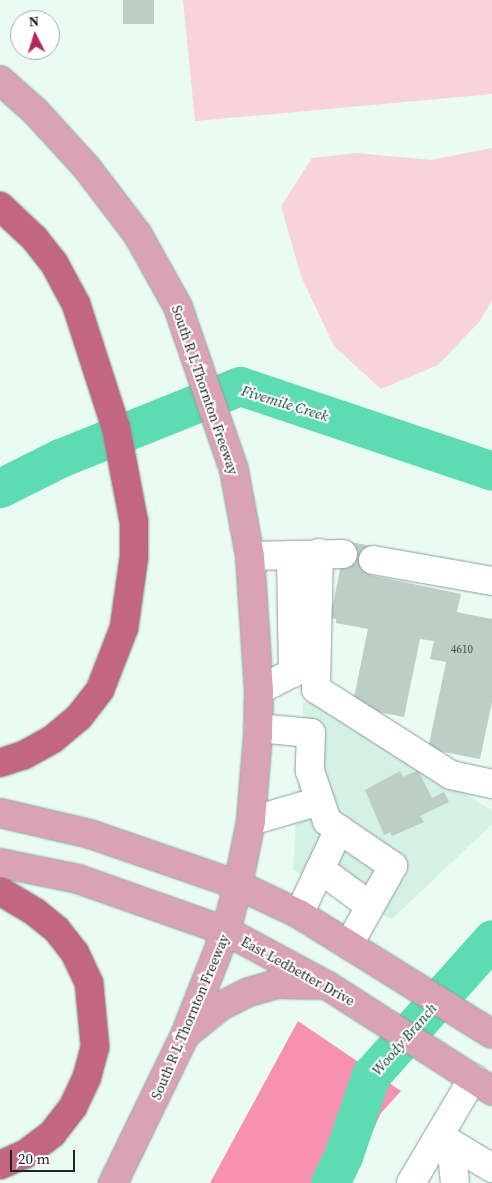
<!DOCTYPE html>
<html>
<head>
<meta charset="utf-8">
<style>
  body { margin:0 }
  #map { position:relative; width:492px; height:1183px; overflow:hidden; background:#e9fbf3; font-family:"Source Serif 4",serif }
  div>[style] { position:absolute }
  [style*='--x'] { left:calc(var(--x)*1px); top:calc(var(--y)*1px); width:calc(var(--w)*1px); rotate:calc(var(--a)*1deg) }
  .built>* { inset:0; background:#d5f0e5 }
  .green>* { inset:0; background:#f8d2dc }
  .forest>* { inset:0; background:#f791b1 }
  .river>* { height:39px; margin:-19.5px; padding:0 19.5px; transform-origin:19.5px; border-radius:19.5px; background:#5ddcb3 }
  .building>* { inset:0; background:#bccec6; transform-origin:0 0 }
  .roads { filter:drop-shadow(0 0 1px #8d9e97) drop-shadow(0 0 1px #8d9e97) }
  .minor>* { height:28px; margin:-14px; padding:0 14px; transform-origin:14px; border-radius:14px; background:#fff }
  .major>* { height:28px; margin:-14px; padding:0 14px; transform-origin:14px; border-radius:14px; background:#daa3b5 }
  .highway>* { height:28px; margin:-14px; padding:0 14px; transform-origin:14px; border-radius:14px; background:#c26684 }
  span { translate:-50% -50%; white-space:nowrap; text-align:center; line-height:1.15; -webkit-text-stroke:4px #fff; paint-order:stroke }
  .number-label { font-size:11px; color:#46504c }
  .number-label span { -webkit-text-stroke-width:0 }
  .street-label { font-size:14px; color:#1f2623 }
  .water-label { font-size:15px; color:#003c2c; font-style:italic }
  .north { position:absolute; left:10px; top:10px; width:50px; height:50px; box-sizing:border-box; background:#fff; border:1px solid #a5a8a7; border-radius:50%; rotate:355deg; font-size:14px; font-weight:700; line-height:20px; text-align:center; color:#1f2623 }
  .north::after { content:''; display:block; margin:auto; width:18px; height:22px; background:#b42964; clip-path:polygon(50% 0,100% 100%,50% 72%,0 100%) }
  .scale { position:absolute; left:10px; top:1150px; width:65px; height:22px; box-sizing:border-box; border:2px solid #1f2623; border-top:0; padding-left:6px; font-size:15px; line-height:18px; white-space:nowrap; color:#1f2623; -webkit-text-stroke:4px #fff; paint-order:stroke }
</style>
</head>
<body>
<div id="map">
  <div class="built">
    <i style="clip-path:polygon(303px 703px,325px 703px,492px 811px,492px 824px,392px 919px,293px 870px)"></i>
  </div>
  <div class="green">
    <i style="clip-path:polygon(183px 0,492px 0,492px 94px,195px 121px)"></i>
    <i style="clip-path:polygon(492px 148px,492px 300px,480px 321px,438px 365px,381px 389px,334px 346px,301px 276px,281px 206px,312px 158px,356px 153px,431px 160px)"></i>
  </div>
  <div class="forest">
    <i style="clip-path:polygon(298px 1021px,401px 1091px,381px 1113px,349px 1183px,210px 1183px)"></i>
  </div>
  <div class="river">
    <i style="--x:0;--y:488;--w:67;--a:-26.6"></i>
    <i style="--x:60;--y:458;--w:194;--a:-21.8"></i>
    <i style="--x:240;--y:386;--w:266;--a:18.6"></i>
    <i style="--x:330;--y:1183;--w:30;--a:-64"></i>
    <i style="--x:343;--y:1156;--w:86;--a:-70.9"></i>
    <i style="--x:371;--y:1075;--w:182;--a:-48.3"></i>
  </div>
  <div class="building">
    <i style="left:123px;top:0;width:31px;height:24px"></i>
    <i style="clip-path:polygon(346px 541px,376px 547px,370px 575px,461px 594px,457px 612px,492px 619px,492px 702px,480px 759px,428px 749px,446px 662px,430px 659px,434px 641px,420px 639px,404px 717px,352px 707px,368px 629px,336px 623px,336px 619px,330px 618px)"></i>
    <i style="clip-path:polygon(418px 770px,432px 798px,444px 792px,449px 802px,420px 816px,424px 822px,392px 836px,390px 832px,384px 835px,365px 790px,400px 771px,403px 777px)"></i>
  </div>
  <div class="roads">
    <div class="minor">
      <i style="--x:319;--y:553;--w:136;--a:91.3"></i>
      <i style="--x:316;--y:689;--w:160;--a:32.5"></i>
      <i style="--x:451;--y:775;--w:42;--a:12.4"></i>
      <i style="--x:250;--y:556;--w:93;--a:-1.2"></i>
      <i style="--x:373;--y:560;--w:121;--a:10"></i>
      <i style="--x:259;--y:690;--w:38;--a:-27"></i>
      <i style="--x:293;--y:673;--w:118;--a:-91"></i>
      <i style="--x:258;--y:728;--w:53;--a:5.4"></i>
      <i style="--x:311;--y:733;--w:38;--a:92"></i>
      <i style="--x:310;--y:771;--w:53;--a:71.2"></i>
      <i style="--x:327;--y:821;--w:80;--a:34.3"></i>
      <i style="--x:393;--y:866;--w:90;--a:119.4"></i>
      <i style="--x:251;--y:821;--w:72;--a:-16.2"></i>
      <i style="--x:320;--y:869;--w:62;--a:36.5"></i>
      <i style="--x:299;--y:914;--w:94;--a:-64.8"></i>
      <i style="--x:439;--y:1136;--w:62;--a:31.1"></i>
      <i style="--x:451;--y:1143;--w:40;--a:84.3"></i>
      <i style="--x:411;--y:1183;--w:122;--a:-59.4"></i>
    </div>
    <div class="major">
      <i style="--x:0;--y:80;--w:47;--a:41.5"></i>
      <i style="--x:35;--y:111;--w:77;--a:47.6"></i>
      <i style="--x:87;--y:168;--w:84;--a:52.7"></i>
      <i style="--x:138;--y:235;--w:82;--a:60.9"></i>
      <i style="--x:178;--y:307;--w:172;--a:71"></i>
      <i style="--x:234;--y:470;--w:87;--a:79.5"></i>
      <i style="--x:250;--y:556;--w:134;--a:86.2"></i>
      <i style="--x:259;--y:690;--w:45;--a:91.3"></i>
      <i style="--x:258;--y:735;--w:86;--a:94.7"></i>
      <i style="--x:251;--y:821;--w:65;--a:101.5"></i>
      <i style="--x:238;--y:885;--w:48;--a:104.6"></i>
      <i style="--x:226;--y:931;--w:112;--a:111.5"></i>
      <i style="--x:185;--y:1035;--w:165;--a:115.9"></i>
      <i style="--x:0;--y:813;--w:92;--a:13.1"></i>
      <i style="--x:90;--y:834;--w:157;--a:19"></i>
      <i style="--x:238;--y:885;--w:68;--a:25.4"></i>
      <i style="--x:299;--y:914;--w:227;--a:31.9"></i>
      <i style="--x:0;--y:863;--w:80;--a:11.6"></i>
      <i style="--x:78;--y:879;--w:157;--a:19.4"></i>
      <i style="--x:226;--y:931;--w:116;--a:28.3"></i>
      <i style="--x:328;--y:986;--w:195;--a:32.6"></i>
      <i style="--x:186;--y:1034;--w:45;--a:-38.7"></i>
      <i style="--x:221;--y:1006;--w:31;--a:-27"></i>
      <i style="--x:249;--y:992;--w:29;--a:-16"></i>
      <i style="--x:277;--y:984;--w:45;--a:1.3"></i>
    </div>
    <div class="highway">
      <i style="--x:0;--y:206;--w:48;--a:43.3"></i>
      <i style="--x:35;--y:239;--w:31;--a:52"></i>
      <i style="--x:54;--y:263;--w:47;--a:61.8"></i>
      <i style="--x:76;--y:304;--w:130;--a:72.1"></i>
      <i style="--x:116;--y:428;--w:96;--a:79.2"></i>
      <i style="--x:134;--y:522;--w:35;--a:90"></i>
      <i style="--x:134;--y:557;--w:72;--a:98"></i>
      <i style="--x:124;--y:628;--w:66;--a:111.2"></i>
      <i style="--x:100;--y:690;--w:34;--a:128"></i>
      <i style="--x:79;--y:717;--w:34;--a:140"></i>
      <i style="--x:53;--y:739;--w:33;--a:151"></i>
      <i style="--x:24;--y:755;--w:25;--a:162"></i>
      <i style="--x:0;--y:891;--w:41;--a:31"></i>
      <i style="--x:35;--y:912;--w:28;--a:39"></i>
      <i style="--x:57;--y:930;--w:29;--a:52"></i>
      <i style="--x:75;--y:953;--w:33;--a:65"></i>
      <i style="--x:89;--y:983;--w:64;--a:84.6"></i>
      <i style="--x:95;--y:1047;--w:31;--a:105"></i>
      <i style="--x:87;--y:1077;--w:33;--a:115"></i>
      <i style="--x:73;--y:1107;--w:34;--a:128"></i>
      <i style="--x:52;--y:1134;--w:34;--a:143"></i>
      <i style="--x:25;--y:1154;--w:27;--a:156"></i>
    </div>
  </div>
  <div class="number-label">
    <span style="left:462px;top:650px">4610</span>
  </div>
  <div class="street-label">
    <span style="left:205px;top:390px;rotate:71deg">South R L Thornton Freeway</span>
    <span style="left:298px;top:971px;rotate:29deg">East Ledbetter Drive</span>
    <span style="left:190px;top:1017px;rotate:-67deg">South R L Thornton Freeway</span>
  </div>
  <div class="water-label">
    <span style="left:285px;top:403px;rotate:17deg">Fivemile Creek</span>
    <span style="left:404px;top:1039px;rotate:-49deg">Woody Branch</span>
  </div>
  <div class="north">N</div>
  <div class="scale">20 m</div>
</div>
</body>
</html>
